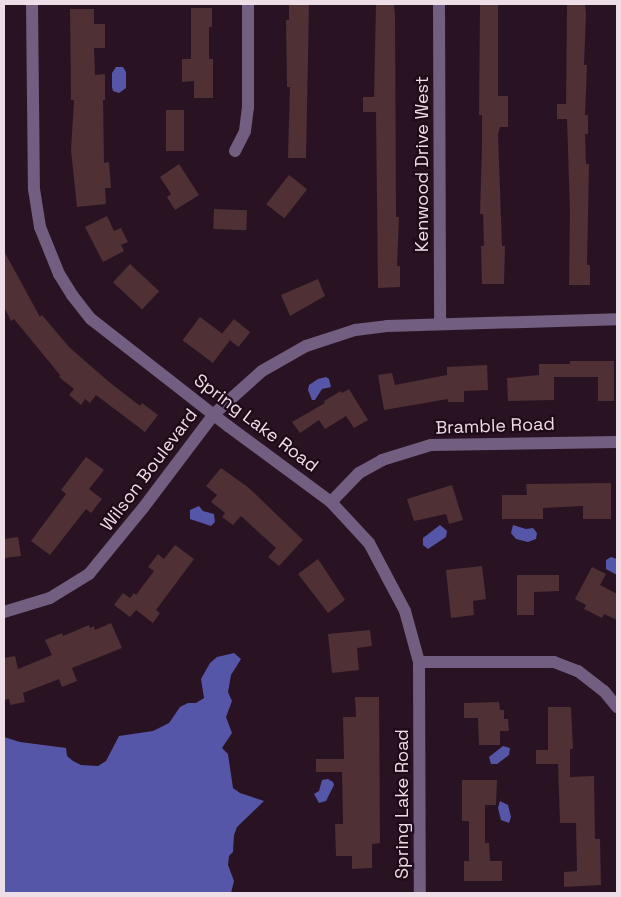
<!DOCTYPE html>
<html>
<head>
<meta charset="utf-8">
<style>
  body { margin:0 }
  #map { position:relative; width:621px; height:897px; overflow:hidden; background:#291322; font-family:"Space Grotesk",sans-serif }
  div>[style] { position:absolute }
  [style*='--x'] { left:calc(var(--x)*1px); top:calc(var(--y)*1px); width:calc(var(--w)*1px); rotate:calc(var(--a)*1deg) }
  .water>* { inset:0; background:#5556a7 }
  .building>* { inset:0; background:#4e3035; transform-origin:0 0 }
  .minor>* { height:12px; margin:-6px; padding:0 6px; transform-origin:6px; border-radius:6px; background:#715e80 }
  span { translate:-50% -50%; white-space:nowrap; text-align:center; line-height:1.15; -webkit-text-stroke:4.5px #1f0a19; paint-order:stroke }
  .street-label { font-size:18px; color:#eddde7 }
  .frame { position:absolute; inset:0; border:5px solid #eddde7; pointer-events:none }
</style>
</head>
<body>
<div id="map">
  <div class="water">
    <i style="clip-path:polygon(116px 67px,123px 67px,126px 72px,126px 88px,119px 93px,113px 91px,112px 87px,112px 73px)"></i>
    <i style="clip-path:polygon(326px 377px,329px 379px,331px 387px,322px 389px,315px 400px,312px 400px,308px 390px,309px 385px,318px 379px)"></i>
    <i style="clip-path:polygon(199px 506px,203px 511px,214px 514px,215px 522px,211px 526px,190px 519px,190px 510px)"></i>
    <i style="clip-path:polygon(440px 525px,447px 531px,446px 537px,428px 549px,423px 545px,423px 538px)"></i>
    <i style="clip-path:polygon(513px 525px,526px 529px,533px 528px,537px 533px,536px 539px,528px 542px,516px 539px,511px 533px)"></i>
    <i style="clip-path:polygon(611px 557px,617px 559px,617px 575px,606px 569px,606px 560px)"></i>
    <i style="clip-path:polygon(234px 653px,241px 659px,231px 675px,228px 692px,232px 701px,226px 717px,232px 733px,222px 748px,228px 754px,233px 788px,240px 793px,264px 801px,237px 827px,234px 835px,233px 852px,229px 856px,228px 865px,234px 881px,231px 893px,4px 893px,4px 737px,20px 742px,66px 748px,67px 756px,73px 761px,81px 765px,98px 766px,106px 761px,119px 736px,153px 731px,169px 723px,180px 707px,188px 703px,196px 703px,204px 698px,201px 679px,210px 663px,217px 657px)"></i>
    <i style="clip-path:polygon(503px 746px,510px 748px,509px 755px,497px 764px,491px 764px,489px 757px)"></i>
    <i style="clip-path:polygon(328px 779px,333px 782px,334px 785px,326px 801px,319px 803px,314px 794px,319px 791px,322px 780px)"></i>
    <i style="clip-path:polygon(500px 801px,508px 805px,511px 817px,509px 823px,501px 820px,498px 808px)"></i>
  </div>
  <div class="building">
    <i style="clip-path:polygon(289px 4px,309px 4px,306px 158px,288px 158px,290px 87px,287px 87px,286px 20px,289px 20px)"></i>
    <i style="clip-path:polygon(376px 4px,394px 4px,395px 16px,396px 217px,399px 217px,397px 266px,400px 266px,400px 287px,378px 288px,376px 112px,363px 112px,363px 97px,374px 97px)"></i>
    <i style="clip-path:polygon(480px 4px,498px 4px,498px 96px,508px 96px,508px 127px,500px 127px,498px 134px,502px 246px,505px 246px,504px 284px,482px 284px,481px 246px,484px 246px,483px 214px,480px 214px,482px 146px,482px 115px,479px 115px)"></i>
    <i style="clip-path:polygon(567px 4px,585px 4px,586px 14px,584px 65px,587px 65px,585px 115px,588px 115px,588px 134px,585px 134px,586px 164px,589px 164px,587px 265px,590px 265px,590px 285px,569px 285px,570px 211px,567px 119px,557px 119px,557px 104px,566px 104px)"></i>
    <i style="clip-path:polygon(191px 8px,212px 8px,212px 27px,209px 27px,209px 59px,213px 59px,213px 98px,194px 98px,194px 81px,182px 82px,182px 59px,191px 59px)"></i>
    <i style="clip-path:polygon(70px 9px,94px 9px,94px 24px,105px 24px,105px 48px,94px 48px,95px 75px,105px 74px,105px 100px,103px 100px,104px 163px,109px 162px,111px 188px,105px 188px,106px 204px,77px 207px,71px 150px,74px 100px,71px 100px)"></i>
    <i style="left:166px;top:110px;width:18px;height:41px"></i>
    <i style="clip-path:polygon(179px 164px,199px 195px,175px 210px,167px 197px,171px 194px,160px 177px)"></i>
    <i style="left:289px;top:175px;width:23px;height:37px;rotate:38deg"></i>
    <i style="left:214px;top:209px;width:33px;height:20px;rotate:2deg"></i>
    <i style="clip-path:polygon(107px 216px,114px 231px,121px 228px,128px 242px,121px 245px,124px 251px,103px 262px,85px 227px)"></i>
    <i style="clip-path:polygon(4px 251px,40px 317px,42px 315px,69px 347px,108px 381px,140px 406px,142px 403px,158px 415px,145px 432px,96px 395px,90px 403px,85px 399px,81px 405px,69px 395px,74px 389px,59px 377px,60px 375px,14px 319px,11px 321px,4px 307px)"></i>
    <i style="left:130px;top:264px;width:40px;height:25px;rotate:43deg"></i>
    <i style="clip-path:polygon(318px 279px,325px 296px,290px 316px,281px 295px)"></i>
    <i style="left:200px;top:317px;width:38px;height:29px;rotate:37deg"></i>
    <i style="left:234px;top:319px;width:21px;height:19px;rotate:39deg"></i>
    <i style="clip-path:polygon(570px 361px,614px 361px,614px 401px,598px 401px,598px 377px,554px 377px,554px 400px,508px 401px,507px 378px,539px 375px,539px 364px,570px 364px)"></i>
    <i style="clip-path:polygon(487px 365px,488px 390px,464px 391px,464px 402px,448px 402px,448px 399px,384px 410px,378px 375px,392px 373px,395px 385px,447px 375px,447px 367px)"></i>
    <i style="clip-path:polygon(349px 389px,368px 420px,354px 428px,346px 416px,325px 429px,319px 420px,300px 433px,292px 422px,325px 403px,324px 401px,341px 391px,342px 393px)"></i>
    <i style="clip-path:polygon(86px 457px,104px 470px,89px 489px,102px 499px,91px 513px,86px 509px,50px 555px,31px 541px,66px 494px,61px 490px)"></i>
    <i style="clip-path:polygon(221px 468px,249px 488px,303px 540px,279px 566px,268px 557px,276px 548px,241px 516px,233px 525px,222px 517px,225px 513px,211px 502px,217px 495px,206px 486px)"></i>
    <i style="clip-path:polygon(611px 483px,611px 519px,583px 519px,583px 506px,543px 508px,543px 519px,502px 519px,502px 495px,527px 495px,526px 484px)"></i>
    <i style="clip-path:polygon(452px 485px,463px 520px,449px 524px,446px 514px,414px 521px,407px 499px)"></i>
    <i style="clip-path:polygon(18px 537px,21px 556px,4px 558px,4px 539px)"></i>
    <i style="clip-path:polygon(175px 545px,194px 559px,156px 610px,160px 613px,153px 623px,136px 610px,130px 617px,114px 605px,123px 593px,130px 598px,134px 593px,136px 595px,154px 571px,148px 567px,158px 554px,164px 559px)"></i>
    <i style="clip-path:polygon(318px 559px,345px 600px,328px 613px,298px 574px)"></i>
    <i style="clip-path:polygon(482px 566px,486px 599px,473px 601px,474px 615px,451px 618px,446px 570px)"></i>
    <i style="clip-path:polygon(592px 567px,606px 574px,600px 585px,617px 594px,617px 620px,604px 614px,602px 618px,584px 609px,586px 605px,575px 599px)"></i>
    <i style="clip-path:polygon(517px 575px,559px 575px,559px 591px,534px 592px,534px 615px,517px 615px)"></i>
    <i style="clip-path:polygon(111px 623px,122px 648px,72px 668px,77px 681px,62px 687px,59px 679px,23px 693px,25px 702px,10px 705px,9px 699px,4px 700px,4px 658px,15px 656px,18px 669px,52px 655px,45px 640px,62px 633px,63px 636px,89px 625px,90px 628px,94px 626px,95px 630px)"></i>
    <i style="clip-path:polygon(370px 630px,372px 646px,357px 648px,359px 670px,332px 673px,328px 634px)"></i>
    <i style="clip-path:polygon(355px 697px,379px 697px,380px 843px,372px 844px,372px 868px,352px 869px,352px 856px,336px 856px,335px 824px,343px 824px,342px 772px,316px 772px,316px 759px,344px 759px,343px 717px,356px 717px)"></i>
    <i style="clip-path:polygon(499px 702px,500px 710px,504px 710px,504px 719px,508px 719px,509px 731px,500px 731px,500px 745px,479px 745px,478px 718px,464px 718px,464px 703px)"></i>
    <i style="clip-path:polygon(548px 707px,571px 707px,573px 749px,570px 749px,570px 777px,594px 776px,595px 839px,600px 839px,601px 885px,564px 887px,564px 872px,577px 871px,576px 823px,560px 823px,558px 764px,536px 764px,536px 750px,548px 750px)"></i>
    <i style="clip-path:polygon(462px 780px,497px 780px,496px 805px,485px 805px,485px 843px,489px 843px,490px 861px,502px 861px,502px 881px,464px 881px,464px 861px,469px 861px,469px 821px,462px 821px)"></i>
  </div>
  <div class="minor">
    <i style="--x:32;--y:4;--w:185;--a:89.4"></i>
    <i style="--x:34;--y:189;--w:38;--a:81"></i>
    <i style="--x:40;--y:227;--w:51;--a:68"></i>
    <i style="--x:59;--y:274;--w:25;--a:58"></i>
    <i style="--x:72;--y:295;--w:31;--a:52"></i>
    <i style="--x:91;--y:319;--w:174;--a:38"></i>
    <i style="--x:228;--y:426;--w:128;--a:36.4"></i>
    <i style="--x:331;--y:502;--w:56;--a:47.2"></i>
    <i style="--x:369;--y:543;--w:77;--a:62.1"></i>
    <i style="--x:405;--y:611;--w:53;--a:74.6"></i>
    <i style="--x:419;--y:662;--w:231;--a:89.8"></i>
    <i style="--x:439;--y:4;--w:319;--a:89.8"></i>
    <i style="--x:235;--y:151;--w:22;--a:-63"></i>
    <i style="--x:245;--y:131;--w:23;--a:-83"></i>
    <i style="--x:248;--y:108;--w:104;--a:-90"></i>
    <i style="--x:331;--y:502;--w:40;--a:-46"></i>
    <i style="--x:359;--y:473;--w:26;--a:-29"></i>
    <i style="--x:382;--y:460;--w:51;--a:-17"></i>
    <i style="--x:431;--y:445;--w:186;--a:-0.9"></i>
    <i style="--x:4;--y:612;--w:48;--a:-16.9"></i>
    <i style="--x:50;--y:598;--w:46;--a:-31.6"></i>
    <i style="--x:89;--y:574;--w:85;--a:-50.7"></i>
    <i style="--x:143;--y:508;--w:118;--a:-52.9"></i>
    <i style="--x:214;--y:414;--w:64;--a:-41.9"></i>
    <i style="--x:262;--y:371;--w:51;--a:-29.6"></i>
    <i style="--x:306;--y:346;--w:52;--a:-18.1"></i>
    <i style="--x:355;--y:330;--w:32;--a:-7"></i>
    <i style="--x:387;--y:326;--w:230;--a:-1.7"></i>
    <i style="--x:419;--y:662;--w:135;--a:0"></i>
    <i style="--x:554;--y:662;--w:26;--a:21"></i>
    <i style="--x:578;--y:671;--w:33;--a:38"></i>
    <i style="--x:604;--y:691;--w:21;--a:51"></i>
  </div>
  <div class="street-label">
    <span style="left:422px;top:164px;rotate:-90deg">Kenwood Drive West</span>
    <span style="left:256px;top:423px;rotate:37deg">Spring Lake Road</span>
    <span style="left:495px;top:426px;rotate:-2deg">Bramble Road</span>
    <span style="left:149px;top:470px;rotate:-53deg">Wilson Boulevard</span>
    <span style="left:402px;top:804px;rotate:-90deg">Spring Lake Road</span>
  </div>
  <div class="frame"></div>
</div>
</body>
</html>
